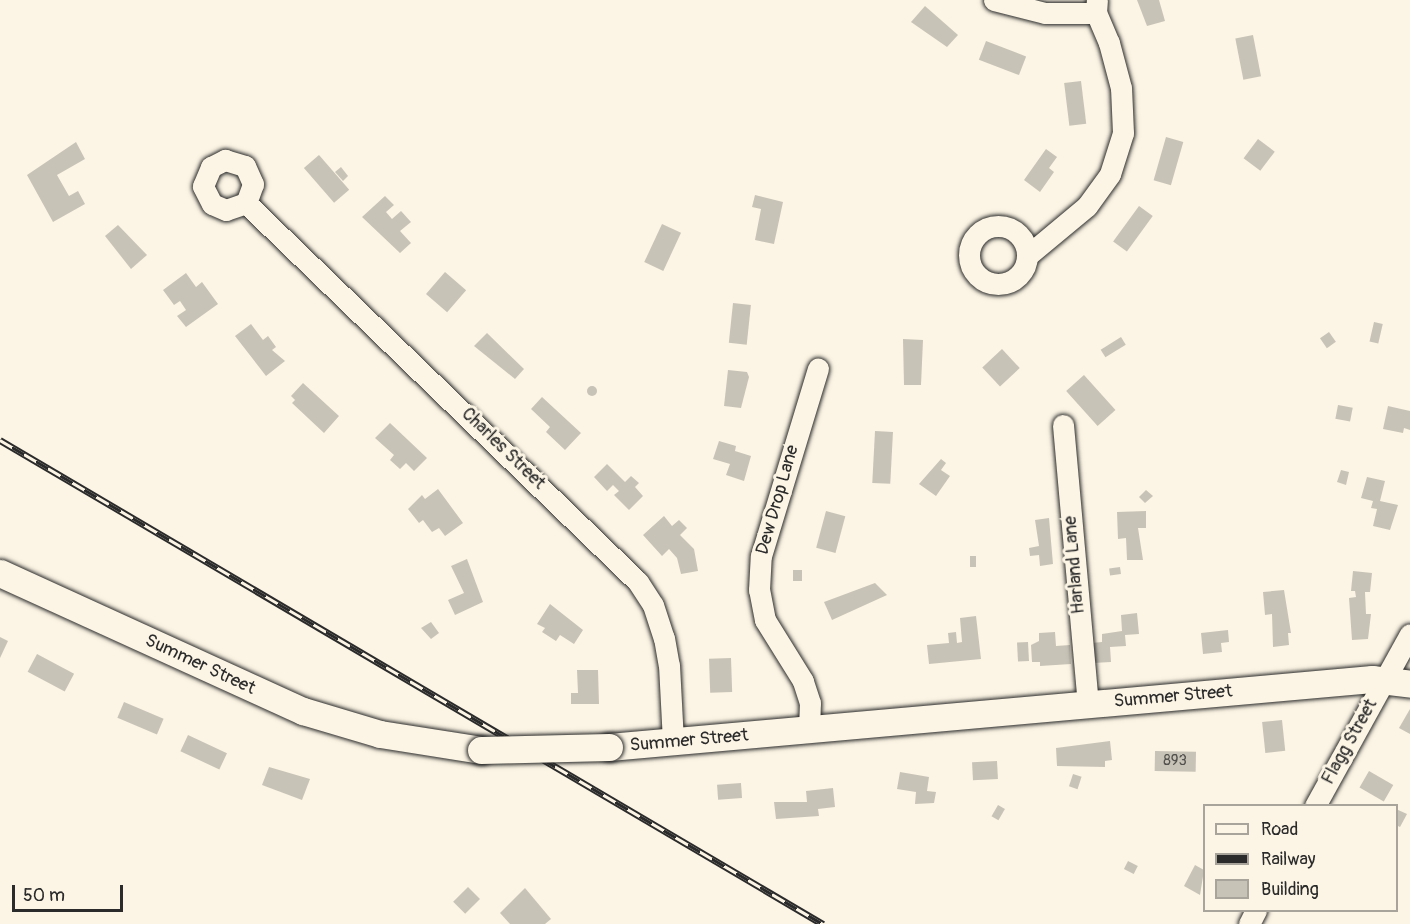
<!DOCTYPE html>
<html>
<head>
<meta charset="utf-8">
<style>
  body { margin:0 }
  #map { position:relative; width:1410px; height:924px; overflow:hidden; background:#fcf5e5; font-family:Pangolin,sans-serif }
  div>[style] { position:absolute }
  [style*='--x'] { left:calc(var(--x)*1px); top:calc(var(--y)*1px); width:calc(var(--w)*1px); rotate:calc(var(--a)*1deg) }
  .building>* { inset:0; background:#c8c3b7; transform-origin:0 0 }
  .round { border-radius:50% }
  .roads { filter:drop-shadow(0 0 2px #2b2b2b) drop-shadow(0 0 2px #2b2b2b) }
  .minor>* { height:21px; margin:-10.5px; padding:0 10.5px; transform-origin:10.5px; border-radius:10.5px; background:#fcf5e5 }
  .minor>.ring { margin:-10.5px; padding:0; box-sizing:content-box; background:none; border:21px solid #fcf5e5; border-radius:50% }
  .major>* { height:27px; margin:-13.5px; padding:0 13.5px; transform-origin:13.5px; border-radius:13.5px; background:#fcf5e5 }
  .rail>* { height:7px; margin-top:-3.5px; transform-origin:0; background:repeating-linear-gradient(90deg,#fcf5e5 0 14px,#2b2b2b 0 28px); box-sizing:border-box; border-block:2px solid #2b2b2b }
  .bridges { filter:drop-shadow(0 0 2px #2b2b2b) drop-shadow(0 0 2px #2b2b2b) }
  .major-bridge>* { height:27px; margin:-13.5px; padding:0 13.5px; transform-origin:13.5px; border-radius:13.5px; background:#fcf5e5 }
  span { translate:-50% -50%; white-space:nowrap; text-align:center; line-height:1.15; -webkit-text-stroke:6px #fcf5e5; paint-order:stroke }
  .number-label { font-size:15px; color:#52514e }
  .number-label span { -webkit-text-stroke-width:0 }
  .street-label { font-size:18px; color:#2b2b2b }
  .legend { position:absolute; left:1203px; top:804px; width:195px; height:108px; box-sizing:border-box; background:#fcf5e5; border:2px solid #a8a49b; margin:0; padding:8px 10px; list-style:none; font-size:18px; color:#2b2b2b }
  .legend li { display:flex; align-items:center; gap:12px; height:30px }
  .legend b { width:30px; border:2px solid #a8a49b }
  .scale { position:absolute; left:12px; top:885px; width:111px; height:27px; box-sizing:border-box; border:3px solid #2b2b2b; border-top:0; padding-left:8px; font-size:18px; line-height:21px; white-space:nowrap; color:#2b2b2b; -webkit-text-stroke:4px #fcf5e5; paint-order:stroke }
</style>
</head>
<body>
<div id="map">
  <div class="building">
    <i style="clip-path:polygon(1137px 0,1159px 0,1165px 21px,1147px 26px)"></i>
    <i style="clip-path:polygon(925px 6px,958px 35px,947px 47px,911px 22px)"></i>
    <i style="left:1253px;top:35px;width:42px;height:18px;rotate:79deg"></i>
    <i style="left:986px;top:41px;width:43px;height:20px;rotate:21deg"></i>
    <i style="left:1081px;top:81px;width:43px;height:17px;rotate:83deg"></i>
    <i style="left:1166px;top:137px;width:18px;height:45px;rotate:16deg"></i>
    <i style="left:1258px;top:139px;width:21px;height:24px;rotate:37deg"></i>
    <i style="clip-path:polygon(76px 142px,85px 159px,57px 175px,69px 196px,78px 191px,85px 204px,53px 222px,27px 175px)"></i>
    <i style="clip-path:polygon(1046px 149px,1057px 157px,1049px 168px,1054px 172px,1040px 192px,1024px 180px)"></i>
    <i style="left:319px;top:155px;width:46px;height:20px;rotate:49deg"></i>
    <i style="clip-path:polygon(341px 167px,348px 176px,343px 181px,335px 172px)"></i>
    <i style="clip-path:polygon(755px 195px,783px 202px,774px 244px,755px 240px,761px 209px,752px 207px)"></i>
    <i style="clip-path:polygon(385px 196px,394px 205px,386px 212px,392px 219px,401px 211px,411px 222px,400px 231px,411px 243px,400px 253px,362px 217px)"></i>
    <i style="left:1139px;top:206px;width:17px;height:44px;rotate:36deg"></i>
    <i style="left:662px;top:224px;width:21px;height:42px;rotate:25deg"></i>
    <i style="clip-path:polygon(118px 225px,147px 255px,131px 269px,105px 236px)"></i>
    <i style="left:445px;top:272px;width:28px;height:29px;rotate:41deg"></i>
    <i style="clip-path:polygon(186px 273px,196px 287px,202px 282px,218px 304px,186px 327px,177px 316px,186px 310px,180px 301px,174px 305px,163px 290px)"></i>
    <i style="left:733px;top:303px;width:18px;height:40px;rotate:6deg"></i>
    <i style="left:1374px;top:322px;width:9px;height:20px;rotate:13deg"></i>
    <i style="clip-path:polygon(251px 324px,263px 340px,268px 336px,276px 347px,272px 350px,285px 361px,266px 376px,235px 336px)"></i>
    <i style="left:1329px;top:332px;width:12px;height:11px;rotate:55deg"></i>
    <i style="clip-path:polygon(487px 333px,524px 369px,515px 379px,474px 346px)"></i>
    <i style="left:1121px;top:337px;width:9px;height:24px;rotate:58deg"></i>
    <i style="clip-path:polygon(903px 339px,923px 340px,921px 385px,904px 385px)"></i>
    <i style="left:1002px;top:349px;width:26px;height:27px;rotate:47deg"></i>
    <i style="clip-path:polygon(728px 370px,747px 372px,749px 377px,741px 408px,724px 406px)"></i>
    <i style="left:1084px;top:375px;width:47px;height:24px;rotate:48deg"></i>
    <i style="clip-path:polygon(303px 383px,339px 416px,324px 433px,292px 403px,295px 400px,291px 396px)"></i>
    <i class="round" style="left:587px;top:386px;width:10px;height:10px"></i>
    <i style="clip-path:polygon(542px 397px,581px 433px,565px 450px,546px 432px,550px 427px,531px 409px)"></i>
    <i style="left:1338px;top:405px;width:15px;height:14px;rotate:11deg"></i>
    <i style="clip-path:polygon(1388px 406px,1410px 411px,1410px 430px,1404px 428px,1403px 433px,1383px 429px)"></i>
    <i style="clip-path:polygon(390px 423px,427px 458px,414px 471px,406px 463px,400px 469px,390px 460px,394px 455px,375px 438px)"></i>
    <i style="left:875px;top:431px;width:18px;height:52px;rotate:3deg"></i>
    <i style="clip-path:polygon(719px 441px,736px 446px,735px 451px,751px 456px,744px 481px,726px 475px,730px 464px,713px 459px)"></i>
    <i style="clip-path:polygon(941px 459px,946px 463px,941px 470px,950px 476px,936px 496px,919px 484px)"></i>
    <i style="clip-path:polygon(607px 464px,625px 482px,631px 476px,639px 483px,635px 487px,643px 496px,629px 510px,614px 495px,619px 491px,613px 485px,607px 491px,594px 477px)"></i>
    <i style="clip-path:polygon(1341px 470px,1349px 472px,1346px 485px,1337px 482px)"></i>
    <i style="clip-path:polygon(1367px 477px,1385px 481px,1380px 501px,1398px 505px,1390px 530px,1373px 526px,1377px 509px,1371px 508px,1373px 501px,1361px 498px)"></i>
    <i style="clip-path:polygon(438px 489px,463px 523px,445px 536px,439px 528px,432px 532px,423px 520px,419px 523px,408px 509px,422px 495px,425px 499px)"></i>
    <i style="clip-path:polygon(1146px 490px,1153px 496px,1145px 503px,1139px 497px)"></i>
    <i style="left:826px;top:511px;width:20px;height:38px;rotate:15deg"></i>
    <i style="clip-path:polygon(1146px 511px,1146px 528px,1138px 528px,1143px 560px,1127px 560px,1126px 538px,1118px 539px,1117px 512px)"></i>
    <i style="clip-path:polygon(664px 516px,672px 526px,679px 520px,687px 528px,680px 535px,694px 549px,698px 571px,681px 574px,677px 558px,669px 549px,662px 556px,643px 535px)"></i>
    <i style="clip-path:polygon(1049px 518px,1053px 564px,1040px 566px,1039px 555px,1030px 556px,1029px 548px,1039px 546px,1035px 520px)"></i>
    <i style="left:970px;top:556px;width:6px;height:11px"></i>
    <i style="clip-path:polygon(467px 559px,483px 602px,455px 615px,448px 600px,464px 593px,451px 566px)"></i>
    <i style="left:1120px;top:567px;width:7px;height:11px;rotate:82deg"></i>
    <i style="left:793px;top:570px;width:9px;height:11px"></i>
    <i style="clip-path:polygon(1353px 571px,1372px 573px,1370px 592px,1365px 592px,1366px 614px,1371px 614px,1368px 639px,1352px 640px,1349px 598px,1356px 597px,1355px 591px,1351px 591px)"></i>
    <i style="clip-path:polygon(875px 583px,887px 595px,832px 620px,824px 602px)"></i>
    <i style="clip-path:polygon(1284px 590px,1291px 633px,1288px 633px,1289px 645px,1273px 647px,1272px 614px,1265px 615px,1263px 592px)"></i>
    <i style="clip-path:polygon(550px 604px,583px 630px,574px 644px,560px 635px,556px 641px,542px 632px,545px 628px,537px 624px)"></i>
    <i style="clip-path:polygon(1137px 613px,1139px 634px,1125px 635px,1126px 646px,1110px 647px,1111px 662px,1093px 663px,1092px 643px,1102px 642px,1102px 634px,1122px 631px,1121px 615px)"></i>
    <i style="clip-path:polygon(976px 616px,981px 659px,929px 664px,927px 645px,949px 643px,948px 633px,956px 632px,957px 643px,962px 642px,960px 618px)"></i>
    <i style="clip-path:polygon(431px 622px,439px 633px,431px 639px,421px 628px)"></i>
    <i style="clip-path:polygon(1228px 630px,1229px 642px,1221px 643px,1222px 652px,1203px 654px,1201px 633px)"></i>
    <i style="clip-path:polygon(1055px 632px,1056px 646px,1070px 645px,1071px 664px,1040px 666px,1040px 662px,1032px 662px,1031px 645px,1039px 641px,1039px 633px)"></i>
    <i style="clip-path:polygon(0 637px,8px 641px,0 658px)"></i>
    <i style="left:1028px;top:642px;width:19px;height:11px;rotate:87deg"></i>
    <i style="left:37px;top:654px;width:42px;height:20px;rotate:28deg"></i>
    <i style="left:731px;top:658px;width:34px;height:22px;rotate:88deg"></i>
    <i style="clip-path:polygon(577px 670px,598px 670px,599px 704px,571px 704px,571px 693px,578px 693px)"></i>
    <i style="left:124px;top:702px;width:43px;height:17px;rotate:23deg"></i>
    <i style="clip-path:polygon(1410px 709px,1410px 734px,1399px 728px)"></i>
    <i style="left:1282px;top:720px;width:31px;height:20px;rotate:84deg"></i>
    <i style="left:188px;top:735px;width:43px;height:18px;rotate:25deg"></i>
    <i style="clip-path:polygon(1110px 741px,1112px 760px,1105px 761px,1105px 767px,1057px 766px,1056px 748px)"></i>
    <i style="left:1155px;top:751px;width:41px;height:20px;rotate:1deg"></i>
    <i style="left:997px;top:761px;width:18px;height:25px;rotate:87deg"></i>
    <i style="clip-path:polygon(269px 767px,310px 779px,302px 800px,262px 785px)"></i>
    <i style="left:1369px;top:771px;width:28px;height:19px;rotate:30deg"></i>
    <i style="clip-path:polygon(900px 772px,929px 777px,927px 791px,936px 792px,934px 803px,915px 804px,916px 792px,897px 789px)"></i>
    <i style="left:1073px;top:774px;width:9px;height:13px;rotate:18deg"></i>
    <i style="left:741px;top:783px;width:15px;height:24px;rotate:86deg"></i>
    <i style="clip-path:polygon(833px 788px,835px 807px,818px 809px,819px 816px,776px 819px,774px 802px,807px 802px,806px 791px)"></i>
    <i style="left:998px;top:805px;width:8px;height:13px;rotate:30deg"></i>
    <i style="clip-path:polygon(1396px 809px,1407px 814px,1400px 827px,1396px 825px)"></i>
    <i style="left:1128px;top:861px;width:11px;height:9px;rotate:27deg"></i>
    <i style="clip-path:polygon(1195px 865px,1204px 870px,1200px 895px,1184px 886px)"></i>
    <i style="left:468px;top:887px;width:17px;height:21px;rotate:45deg"></i>
    <i style="clip-path:polygon(525px 888px,551px 919px,545px 924px,510px 924px,500px 913px)"></i>
  </div>
  <div class="roads">
    <div class="minor">
      <i style="--x:994;--y:0;--w:53;--a:14.3"></i>
      <i style="--x:1045;--y:13;--w:51;--a:0"></i>
      <i style="--x:246;--y:203;--w:21;--a:161"></i>
      <i style="--x:226;--y:210;--w:15;--a:-157"></i>
      <i style="--x:212;--y:204;--w:20;--a:-117"></i>
      <i style="--x:203;--y:186;--w:21;--a:-67"></i>
      <i style="--x:211;--y:167;--w:16;--a:-27"></i>
      <i style="--x:225;--y:160;--w:21;--a:17"></i>
      <i style="--x:245;--y:166;--w:20;--a:66"></i>
      <i style="--x:253;--y:184;--w:20;--a:110"></i>
      <i style="--x:246;--y:203;--w:545;--a:44.03"></i>
      <i style="--x:638;--y:582;--w:27;--a:57"></i>
      <i style="--x:653;--y:605;--w:35;--a:72"></i>
      <i style="--x:664;--y:638;--w:27;--a:80"></i>
      <i style="--x:669;--y:665;--w:77;--a:87"></i>
      <i class="ring" style="left:969px;top:226px;width:37px;height:37px"></i>
      <i style="--x:1027;--y:256;--w:78;--a:-39.8"></i>
      <i style="--x:1087;--y:206;--w:39;--a:-54"></i>
      <i style="--x:1110;--y:174;--w:43;--a:-72.4"></i>
      <i style="--x:1123;--y:133;--w:45;--a:-92.5"></i>
      <i style="--x:1121;--y:88;--w:47;--a:-104.9"></i>
      <i style="--x:1109;--y:43;--w:33;--a:-113"></i>
      <i style="--x:1096;--y:13;--w:13;--a:-86"></i>
      <i style="--x:1063;--y:425;--w:281;--a:84.9"></i>
      <i style="--x:809;--y:730;--w:27;--a:-88"></i>
      <i style="--x:810;--y:703;--w:23;--a:-108"></i>
      <i style="--x:803;--y:681;--w:72;--a:-121.9"></i>
      <i style="--x:765;--y:620;--w:31;--a:-101"></i>
      <i style="--x:759;--y:590;--w:34;--a:-87"></i>
      <i style="--x:761;--y:556;--w:196;--a:-73.1"></i>
      <i style="--x:1315;--y:806;--w:196;--a:-61.1"></i>
      <i style="--x:1249;--y:924;--w:16;--a:-63"></i>
    </div>
    <div class="major">
      <i style="--x:0;--y:573;--w:333;--a:24.5"></i>
      <i style="--x:303;--y:711;--w:80;--a:16.6"></i>
      <i style="--x:380;--y:734;--w:102;--a:9"></i>
      <i style="--x:609;--y:747;--w:766;--a:-5.09"></i>
      <i style="--x:1372;--y:679;--w:38;--a:7"></i>
    </div>
  </div>
  <div class="rail">
    <i style="--x:0;--y:440;--w:955;--a:30.46"></i>
  </div>
  <div class="bridges">
    <div class="major-bridge">
      <i style="--x:481;--y:750;--w:128;--a:-1.3"></i>
    </div>
  </div>
  <div class="number-label">
    <span style="left:1175px;top:761px">893</span>
  </div>
  <div class="street-label">
    <span style="left:503px;top:449px;rotate:44deg">Charles Street</span>
    <span style="left:778px;top:500px;rotate:-74deg">Dew Drop Lane</span>
    <span style="left:1075px;top:565px;rotate:-95deg">Harland Lane</span>
    <span style="left:200px;top:665px;rotate:25deg">Summer Street</span>
    <span style="left:1173px;top:697px;rotate:-5deg">Summer Street</span>
    <span style="left:689px;top:741px;rotate:-5deg">Summer Street</span>
    <span style="left:1350px;top:742px;rotate:-61deg">Flagg Street</span>
  </div>
  <ul class="legend">
  <li><b style="height:8px;background:#fcf5e5"></b>Road</li>
  <li><b style="height:8px;background:#2b2b2b"></b>Railway</li>
  <li><b style="height:16px;background:#c8c3b7"></b>Building</li>
  </ul>
  <div class="scale">50 m</div>
</div>
</body>
</html>
